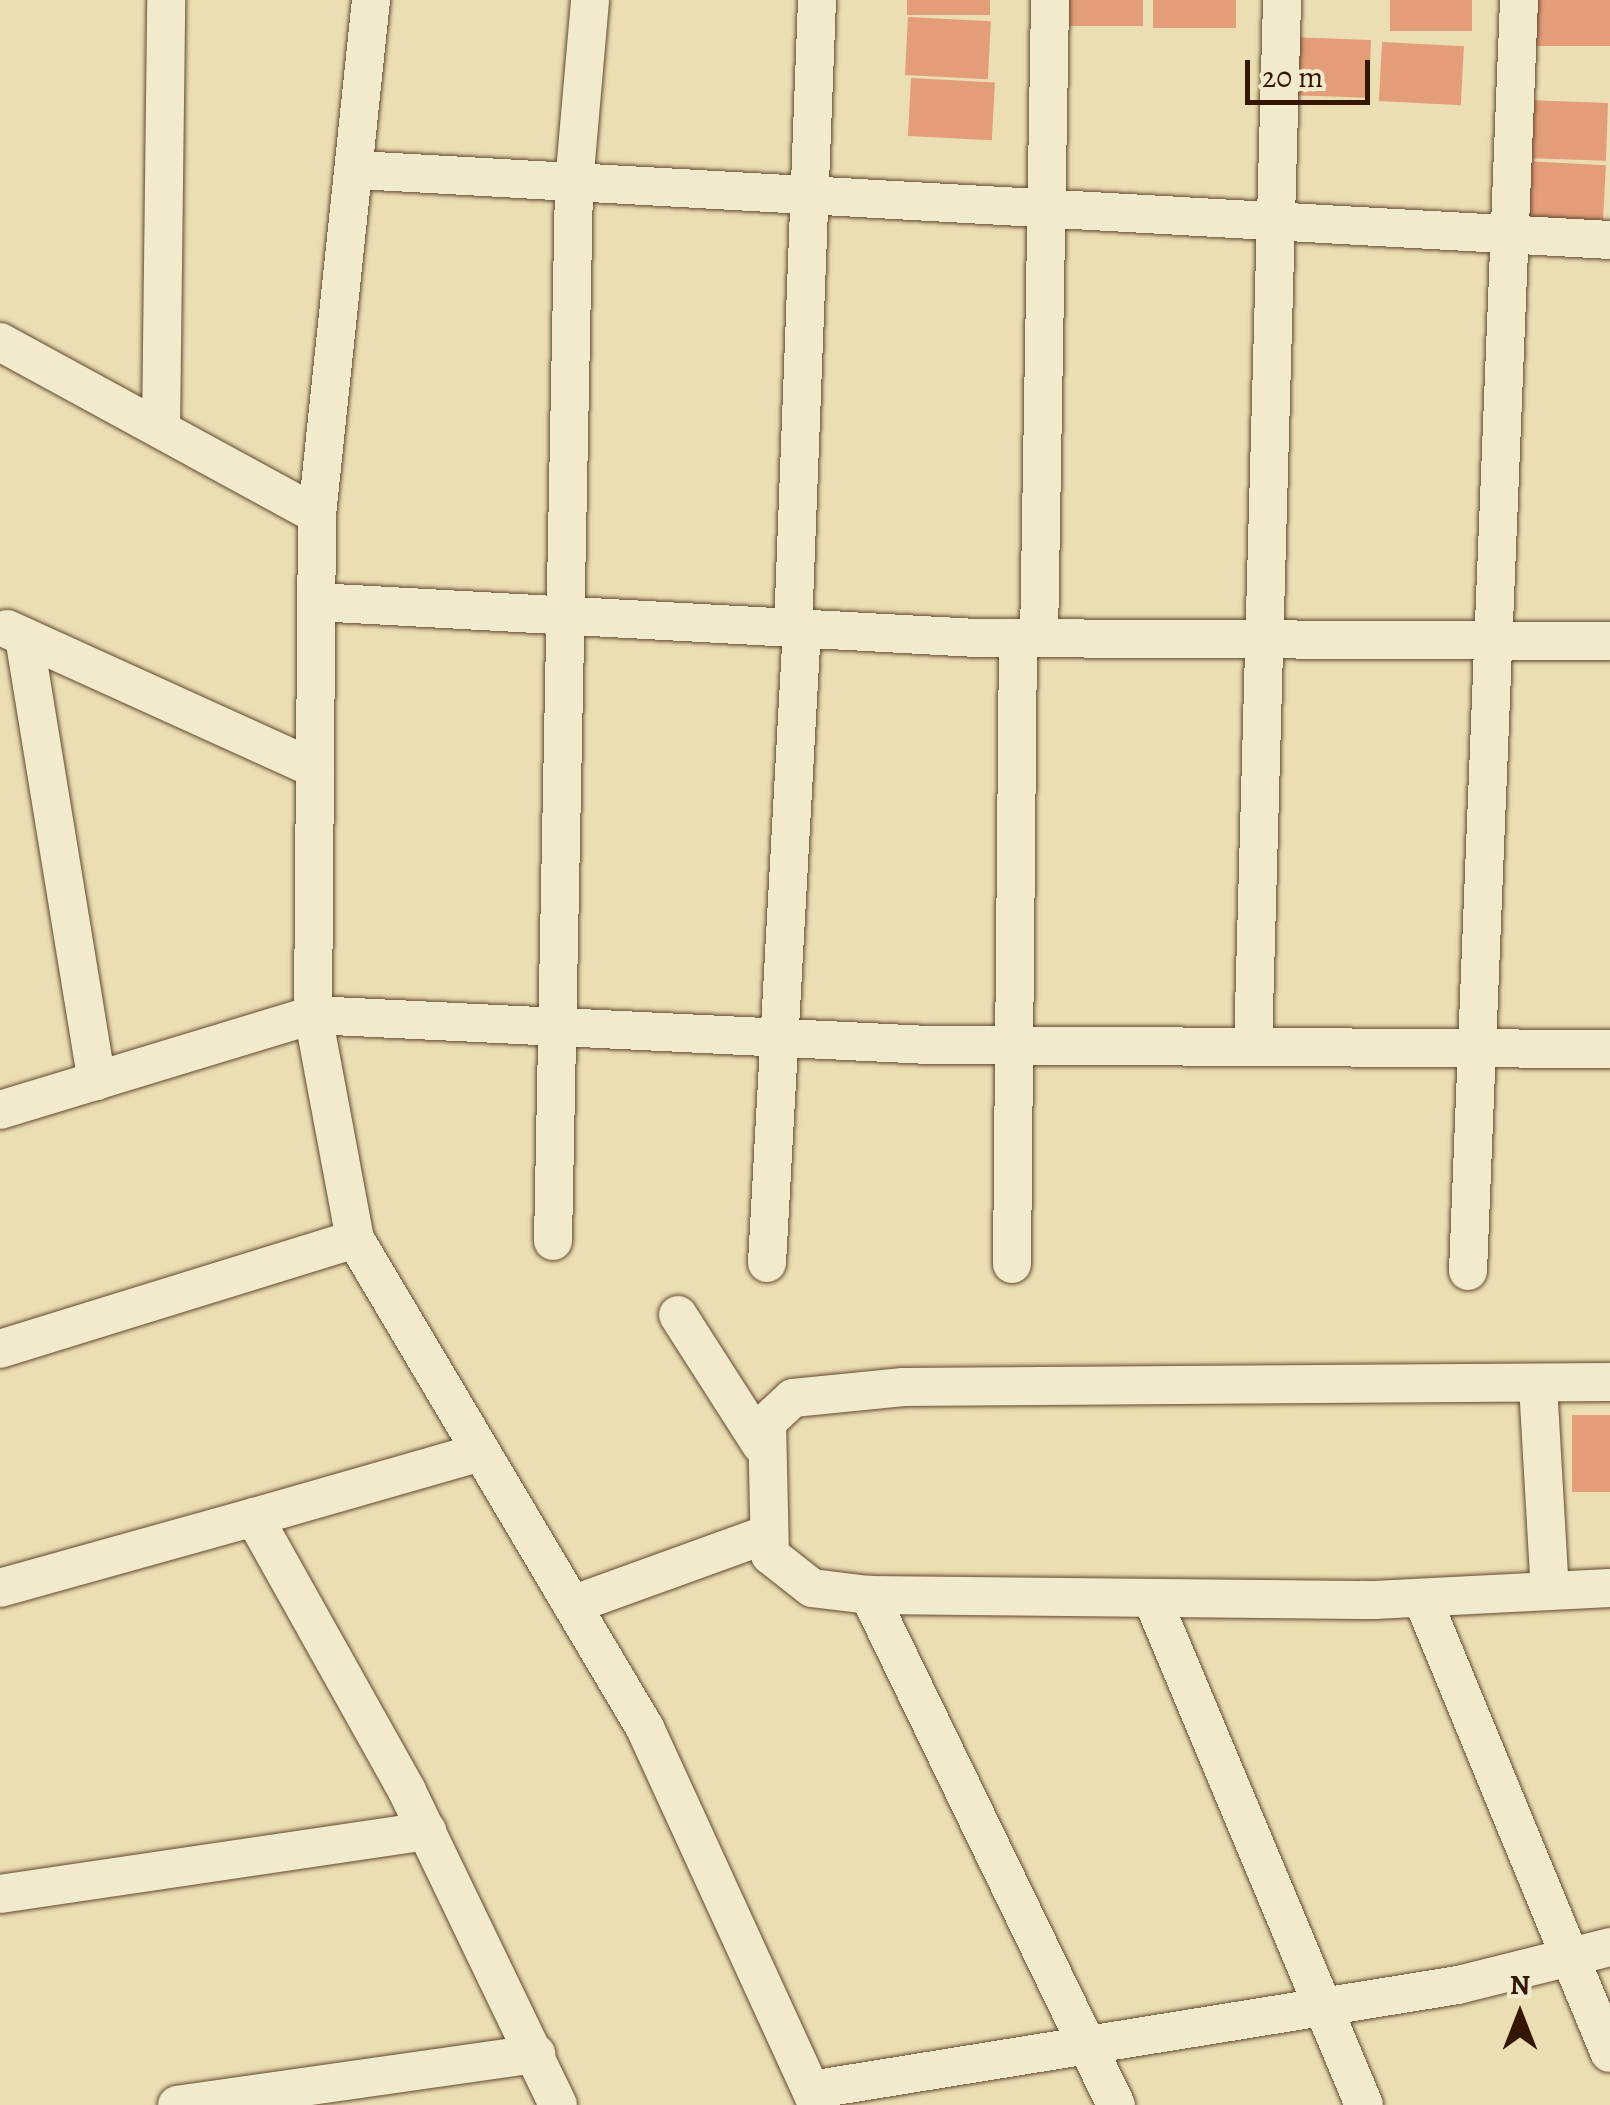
<!DOCTYPE html>
<html>
<head>
<meta charset="utf-8">
<style>
  body { margin:0 }
  #map { position:relative; width:1610px; height:2105px; overflow:hidden; background:#ebdeb2; font-family:Alegreya,serif }
  div>[style] { position:absolute }
  [style*='--x'] { left:calc(var(--x)*1px); top:calc(var(--y)*1px); width:calc(var(--w)*1px); rotate:calc(var(--a)*1deg) }
  .building>* { inset:0; background:#e39d78; transform-origin:0 0 }
  .roads { filter:drop-shadow(0 0 2px #62492f) drop-shadow(0 0 2px #62492f) }
  .street>* { height:38px; margin:-19px; padding:0 19px; transform-origin:19px; border-radius:19px; background:#f2eacd }
  span { translate:-50% -50%; white-space:nowrap; text-align:center; line-height:1.15; -webkit-text-stroke:8px #f2eacd; paint-order:stroke }
  .north { position:absolute; left:1470px; top:1965px; width:100px; height:100px; -webkit-text-stroke:8px #f2eacd; paint-order:stroke; rotate:0deg; font-size:28px; font-weight:700; line-height:40px; text-align:center; color:#341703 }
  .north::after { content:''; display:block; margin:auto; width:35px; height:45px; background:#341703; clip-path:polygon(50% 0,100% 100%,50% 72%,0 100%) }
  .scale { position:absolute; left:1245px; top:60px; width:125px; height:45px; box-sizing:border-box; border:5px solid #341703; border-top:0; padding-left:12px; font-size:30px; line-height:35px; white-space:nowrap; color:#341703; -webkit-text-stroke:8px #f2eacd; paint-order:stroke }
</style>
</head>
<body>
<div id="map">
  <div class="building">
    <i style="left:907px;top:0;width:83px;height:15px"></i>
    <i style="left:1060px;top:0;width:83px;height:26px"></i>
    <i style="left:1153px;top:0;width:83px;height:28px"></i>
    <i style="left:1390px;top:0;width:82px;height:31px"></i>
    <i style="left:1527px;top:0;width:83px;height:46px"></i>
    <i style="left:908px;top:17px;width:83px;height:58px;rotate:3deg"></i>
    <i style="left:1288px;top:37px;width:83px;height:58px;rotate:2deg"></i>
    <i style="left:1382px;top:42px;width:82px;height:59px;rotate:3deg"></i>
    <i style="left:911px;top:78px;width:84px;height:58px;rotate:3deg"></i>
    <i style="left:1525px;top:100px;width:83px;height:58px;rotate:2deg"></i>
    <i style="left:1524px;top:161px;width:82px;height:58px;rotate:3deg"></i>
    <i style="left:1572px;top:1415px;width:38px;height:77px"></i>
  </div>
  <div class="roads">
    <div class="street">
      <i style="--x:371;--y:0;--w:518;--a:95.99"></i>
      <i style="--x:317;--y:515;--w:500;--a:90.46"></i>
      <i style="--x:313;--y:1015;--w:228;--a:79.4"></i>
      <i style="--x:355;--y:1239;--w:569;--a:59.33"></i>
      <i style="--x:645;--y:1728;--w:415;--a:65.4"></i>
      <i style="--x:358;--y:170;--w:1254;--a:3.2"></i>
      <i style="--x:0;--y:342;--w:361;--a:28.6"></i>
      <i style="--x:161;--y:429;--w:429;--a:-89.3"></i>
      <i style="--x:316;--y:602;--w:662;--a:3.12"></i>
      <i style="--x:977;--y:638;--w:633;--a:0.27"></i>
      <i style="--x:793;--y:628;--w:628;--a:-87.81"></i>
      <i style="--x:7;--y:629;--w:338;--a:24.4"></i>
      <i style="--x:24;--y:637;--w:450;--a:80.7"></i>
      <i style="--x:1039;--y:638;--w:638;--a:-89.01"></i>
      <i style="--x:1253;--y:1047;--w:1047;--a:-88.41"></i>
      <i style="--x:0;--y:1110;--w:327;--a:-16.9"></i>
      <i style="--x:313;--y:1015;--w:616;--a:2.79"></i>
      <i style="--x:928;--y:1045;--w:682;--a:0.34"></i>
      <i style="--x:553;--y:1241;--w:1057;--a:-88.86"></i>
      <i style="--x:574;--y:184;--w:185;--a:-85"></i>
      <i style="--x:767;--y:1263;--w:636;--a:-86.85"></i>
      <i style="--x:1012;--y:1264;--w:626;--a:-89.45"></i>
      <i style="--x:1468;--y:1271;--w:1272;--a:-87.7"></i>
      <i style="--x:678;--y:1315;--w:154;--a:57.4"></i>
      <i style="--x:0;--y:1349;--w:372;--a:-17.2"></i>
      <i style="--x:1538;--y:1385;--w:206;--a:86.7"></i>
      <i style="--x:481;--y:1452;--w:236;--a:164"></i>
      <i style="--x:254;--y:1517;--w:314;--a:60.8"></i>
      <i style="--x:407;--y:1791;--w:348;--a:64.3"></i>
      <i style="--x:0;--y:1588;--w:264;--a:-15.6"></i>
      <i style="--x:869;--y:1595;--w:505;--a:0.57"></i>
      <i style="--x:1374;--y:1600;--w:236;--a:-2.9"></i>
      <i style="--x:1422;--y:1598;--w:492;--a:67.6"></i>
      <i style="--x:1153;--y:1601;--w:546;--a:67.28"></i>
      <i style="--x:572;--y:1605;--w:208;--a:-19.9"></i>
      <i style="--x:0;--y:1894;--w:432;--a:-8.4"></i>
      <i style="--x:811;--y:2090;--w:655;--a:-9.22"></i>
      <i style="--x:1458;--y:1985;--w:157;--a:-14"></i>
      <i style="--x:177;--y:2105;--w:363;--a:-8.1"></i>
      <i style="--x:1116;--y:2105;--w:567;--a:-115.84"></i>
      <i style="--x:869;--y:1595;--w:57;--a:-173"></i>
      <i style="--x:812;--y:1588;--w:53;--a:-141.8"></i>
      <i style="--x:770;--y:1555;--w:133;--a:-91.3"></i>
      <i style="--x:767;--y:1422;--w:35;--a:-43"></i>
      <i style="--x:793;--y:1398;--w:111;--a:-5.7"></i>
      <i style="--x:903;--y:1387;--w:707;--a:-0.41"></i>
    </div>
  </div>
  <div class="north">N</div>
  <div class="scale">20 m</div>
</div>
</body>
</html>
